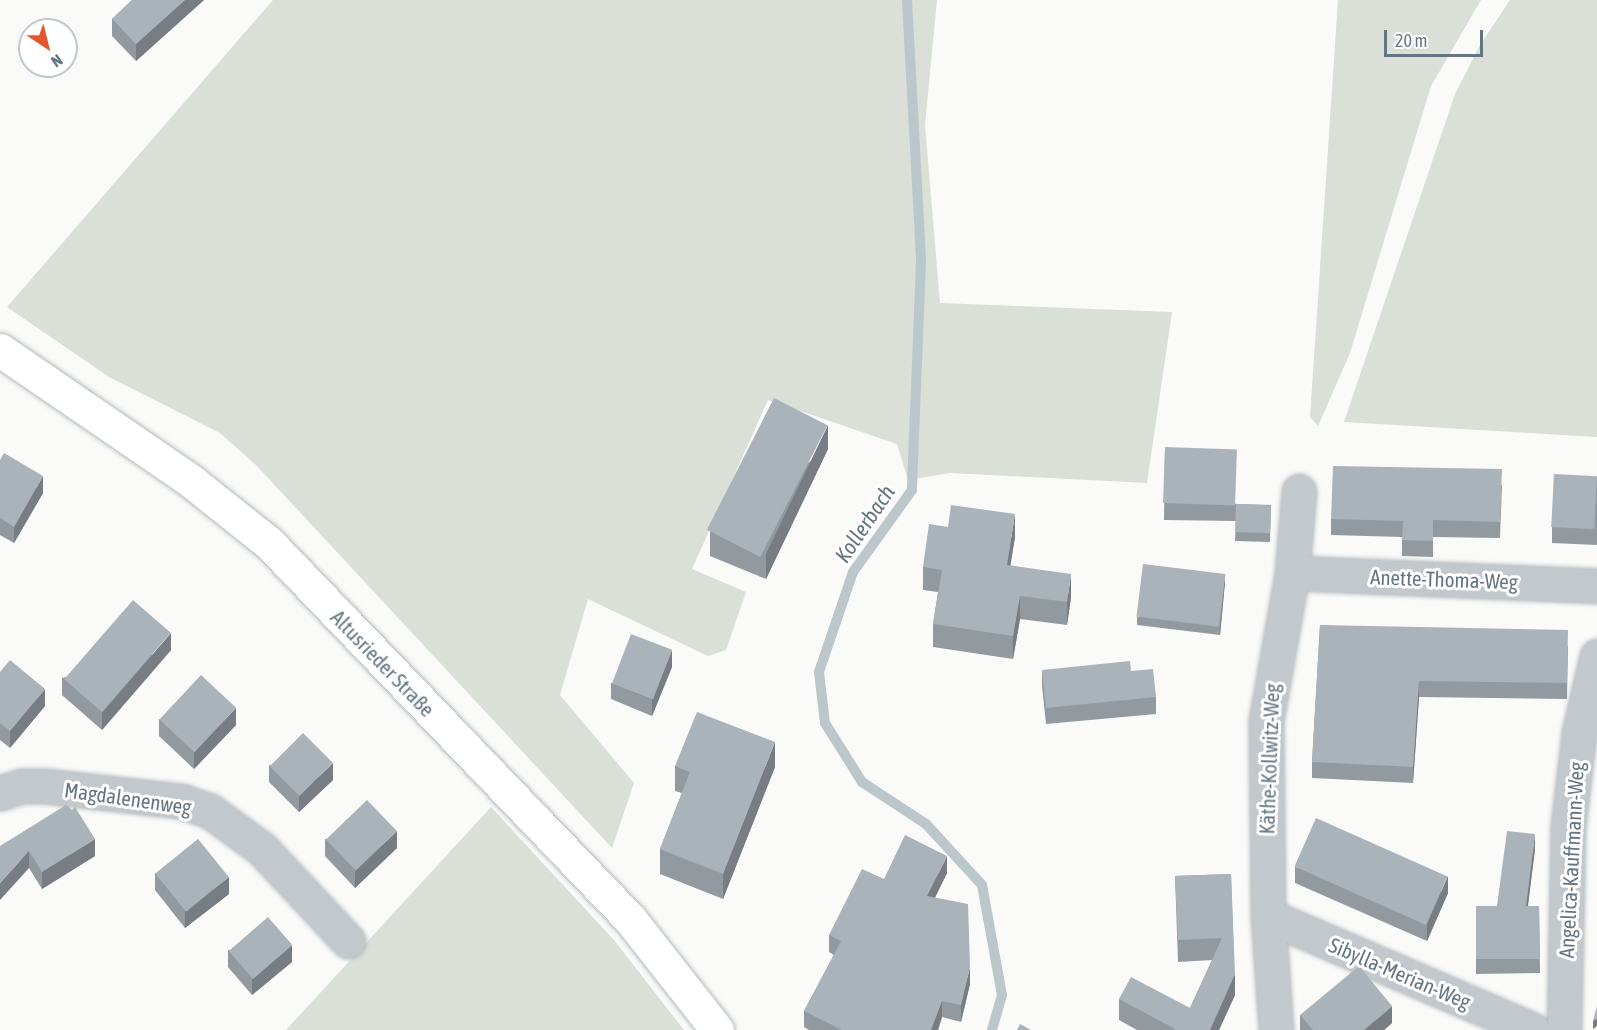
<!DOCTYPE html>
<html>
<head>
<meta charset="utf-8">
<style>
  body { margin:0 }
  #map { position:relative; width:1597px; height:1030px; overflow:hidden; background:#fafaf8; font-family:"Asap Condensed",sans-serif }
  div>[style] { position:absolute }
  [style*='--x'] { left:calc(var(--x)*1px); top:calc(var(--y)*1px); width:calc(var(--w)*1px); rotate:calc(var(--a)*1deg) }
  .green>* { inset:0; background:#dadfd7 }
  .stream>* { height:10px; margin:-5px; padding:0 5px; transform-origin:5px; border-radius:5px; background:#bbc7cb }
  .roads { filter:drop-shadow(0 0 2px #b3babf) drop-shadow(0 0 2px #b3babf) }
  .minor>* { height:33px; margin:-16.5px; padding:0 16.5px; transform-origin:16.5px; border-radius:16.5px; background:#c3c8cc }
  .secondary>* { height:33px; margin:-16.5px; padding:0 16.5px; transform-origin:16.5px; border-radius:16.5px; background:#fff }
  .wall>* { inset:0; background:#929a9f }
  .shaded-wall>* { inset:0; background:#777d82 }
  .building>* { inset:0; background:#aab3b9; transform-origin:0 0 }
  span { translate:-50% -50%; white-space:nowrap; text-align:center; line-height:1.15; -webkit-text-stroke:6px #fff; paint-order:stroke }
  .street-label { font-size:21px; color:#657683 }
  .water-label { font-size:22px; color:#60757c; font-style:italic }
  .north { position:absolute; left:18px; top:18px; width:60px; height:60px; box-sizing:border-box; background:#fff; border:2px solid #c1c8cd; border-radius:50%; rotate:145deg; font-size:16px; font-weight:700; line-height:24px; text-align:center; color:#657683 }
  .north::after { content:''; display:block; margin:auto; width:21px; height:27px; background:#e4572e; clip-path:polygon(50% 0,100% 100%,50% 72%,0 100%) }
  .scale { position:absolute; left:1384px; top:30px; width:99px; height:27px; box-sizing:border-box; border:3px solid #657683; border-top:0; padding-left:8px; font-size:18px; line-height:21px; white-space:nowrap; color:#657683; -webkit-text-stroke:4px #fff; paint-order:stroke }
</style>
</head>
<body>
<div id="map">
  <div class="green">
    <i style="clip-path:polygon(273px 0,937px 0,925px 125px,940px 303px,1172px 312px,1147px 483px,950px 473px,908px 480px,897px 444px,768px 400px,692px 569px,746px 592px,726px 650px,708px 656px,588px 599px,560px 695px,634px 783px,612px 848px,256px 465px,220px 433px,109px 377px,7px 307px)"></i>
    <i style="clip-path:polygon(1338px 0,1481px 0,1431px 86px,1350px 353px,1318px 426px,1310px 417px)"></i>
    <i style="clip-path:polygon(1510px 0,1597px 0,1597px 437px,1344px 422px,1455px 94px,1480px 45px)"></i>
    <i style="clip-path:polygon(491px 807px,614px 940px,684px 1030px,286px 1030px)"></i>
  </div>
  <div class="stream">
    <i style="--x:907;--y:0;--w:262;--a:86.9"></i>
    <i style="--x:921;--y:262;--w:228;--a:92.3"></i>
    <i style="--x:912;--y:490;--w:101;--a:125.7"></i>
    <i style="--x:853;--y:572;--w:106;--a:108.8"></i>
    <i style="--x:819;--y:672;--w:51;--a:83.3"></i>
    <i style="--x:825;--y:723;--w:70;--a:57.9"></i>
    <i style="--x:862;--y:782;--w:77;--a:33.3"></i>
    <i style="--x:926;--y:824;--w:83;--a:47.4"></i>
    <i style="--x:982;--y:885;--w:112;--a:79.7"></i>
    <i style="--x:1002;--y:995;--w:36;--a:106"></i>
  </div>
  <div class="roads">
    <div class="minor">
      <i style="--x:1292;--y:573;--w:305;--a:2.4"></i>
      <i style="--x:0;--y:793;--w:22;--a:-18"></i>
      <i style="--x:21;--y:786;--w:24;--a:0"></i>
      <i style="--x:45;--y:786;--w:137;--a:6.3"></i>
      <i style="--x:181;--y:801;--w:31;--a:19"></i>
      <i style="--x:210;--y:811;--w:64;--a:36.2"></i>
      <i style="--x:262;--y:849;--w:126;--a:46.9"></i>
      <i style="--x:1268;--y:916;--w:288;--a:23.3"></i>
      <i style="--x:1276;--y:1030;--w:114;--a:-94"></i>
      <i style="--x:1268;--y:916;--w:195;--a:-90.6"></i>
      <i style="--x:1266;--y:721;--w:150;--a:-80"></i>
      <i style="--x:1292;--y:573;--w:82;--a:-85.1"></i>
      <i style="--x:1564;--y:1030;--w:203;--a:-88.9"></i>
      <i style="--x:1568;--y:827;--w:95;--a:-83.3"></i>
      <i style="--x:1579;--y:733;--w:79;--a:-76.8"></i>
    </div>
    <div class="secondary">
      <i style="--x:0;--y:350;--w:232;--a:34.4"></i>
      <i style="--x:191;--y:481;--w:100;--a:38.5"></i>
      <i style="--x:269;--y:543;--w:521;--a:46.17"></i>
      <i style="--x:630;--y:919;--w:141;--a:51.9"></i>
    </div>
  </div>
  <div class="wall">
    <i style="clip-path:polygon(132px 0,204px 0,136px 61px,112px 36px,112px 19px)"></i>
    <i style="clip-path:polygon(1165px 447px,1236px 504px,1271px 505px,1270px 542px,1235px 541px,1236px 521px,1164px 520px)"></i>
    <i style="clip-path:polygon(828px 449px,766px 579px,710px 556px,710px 531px)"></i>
    <i style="clip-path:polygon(0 460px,43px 493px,14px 543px,0 535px)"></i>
    <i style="clip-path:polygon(1597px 476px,1597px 545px,1552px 543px,1552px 527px)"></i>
    <i style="clip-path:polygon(1502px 485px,1500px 538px,1433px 537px,1433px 557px,1402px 556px,1402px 537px,1331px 535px,1331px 519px)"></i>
    <i style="clip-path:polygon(1015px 537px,1010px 565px,1071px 597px,1067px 625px,1020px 619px,1013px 659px,933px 647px,933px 624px,938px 592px,923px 590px,923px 567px)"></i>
    <i style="clip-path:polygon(1225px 582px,1220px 635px,1137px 625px,1137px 617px)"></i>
    <i style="clip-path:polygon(1320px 625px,1568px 646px,1567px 699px,1419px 697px,1413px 783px,1312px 778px,1312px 762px)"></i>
    <i style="clip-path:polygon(171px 650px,102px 730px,62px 695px,62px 678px)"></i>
    <i style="clip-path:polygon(672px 667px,652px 716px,611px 699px,611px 683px)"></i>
    <i style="clip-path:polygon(1042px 670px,1131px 671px,1156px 697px,1156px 714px,1046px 724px,1042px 686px)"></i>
    <i style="clip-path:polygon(0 672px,45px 706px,10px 748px,0 740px)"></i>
    <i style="clip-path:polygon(159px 719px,236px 725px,194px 769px,159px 736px)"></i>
    <i style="clip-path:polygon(269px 765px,333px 780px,299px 812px,269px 782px)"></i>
    <i style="clip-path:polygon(675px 766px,775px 767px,723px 899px,660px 874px,660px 849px,682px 793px,675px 791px)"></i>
    <i style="clip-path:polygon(325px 839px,397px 848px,355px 888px,325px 856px)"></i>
    <i style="clip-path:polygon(0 846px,95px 856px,42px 889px,29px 868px)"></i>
    <i style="clip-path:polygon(1535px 849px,1528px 906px,1539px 906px,1540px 973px,1476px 974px,1476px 906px,1497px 906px)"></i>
    <i style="clip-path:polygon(1295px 867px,1448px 893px,1427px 941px,1295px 883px)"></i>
    <i style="clip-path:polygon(155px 873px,229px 894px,185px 928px,155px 890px)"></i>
    <i style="clip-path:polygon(947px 873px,935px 898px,970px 984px,961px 1022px,942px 1017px,938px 1030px,809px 1030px,804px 1027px,804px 1011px,834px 955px,829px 952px,829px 935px,884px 879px)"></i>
    <i style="clip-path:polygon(1231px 874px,1235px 995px,1219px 1030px,1137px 1030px,1119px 1020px,1119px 999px,1190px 1008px,1212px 960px,1178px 962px,1175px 876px)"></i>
    <i style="clip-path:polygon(228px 950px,292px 962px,252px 995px,228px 967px)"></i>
    <i style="clip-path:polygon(1300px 1015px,1392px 1023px,1384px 1030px,1300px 1030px)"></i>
  </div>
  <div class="shaded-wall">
    <i style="clip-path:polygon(185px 0,204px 0,136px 61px,136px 44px)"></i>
    <i style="clip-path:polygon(828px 425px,828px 449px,766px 579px,766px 554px)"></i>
    <i style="clip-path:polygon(43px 476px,43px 493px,14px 543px,14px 527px)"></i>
    <i style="clip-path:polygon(1015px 514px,1015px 537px,1007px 587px,1007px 565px)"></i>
    <i style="clip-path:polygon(1071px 574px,1071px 597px,1067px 625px,1067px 602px)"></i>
    <i style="clip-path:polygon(1225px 574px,1225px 582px,1220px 635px,1220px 626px)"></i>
    <i style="clip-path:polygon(1020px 596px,1020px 619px,1013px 659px,1013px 636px)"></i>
    <i style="clip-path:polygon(171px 633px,171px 650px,102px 730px,102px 713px)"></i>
    <i style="clip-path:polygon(672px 650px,672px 667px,652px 716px,652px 699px)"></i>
    <i style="clip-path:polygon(1419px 681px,1419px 697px,1413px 783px,1413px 767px)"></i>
    <i style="clip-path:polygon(45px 689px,45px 706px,10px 748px,10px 731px)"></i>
    <i style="clip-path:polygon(236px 708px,236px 725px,194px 769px,194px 752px)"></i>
    <i style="clip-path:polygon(775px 742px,775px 767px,723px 899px,723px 874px)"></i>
    <i style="clip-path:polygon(333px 763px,333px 780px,299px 812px,299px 796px)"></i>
    <i style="clip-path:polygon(397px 831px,397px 848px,355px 888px,355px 871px)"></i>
    <i style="clip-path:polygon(1535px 834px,1535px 849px,1526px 920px,1526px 906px)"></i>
    <i style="clip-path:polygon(95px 839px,95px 856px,42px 889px,42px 872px)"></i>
    <i style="clip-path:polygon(29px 851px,29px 868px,0 900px,0 883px)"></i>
    <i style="clip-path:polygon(947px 856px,947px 873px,927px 913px,927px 896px)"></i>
    <i style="clip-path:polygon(1448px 876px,1448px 893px,1427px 941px,1427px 924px)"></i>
    <i style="clip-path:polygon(229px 877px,229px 894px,185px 928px,185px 911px)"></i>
    <i style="clip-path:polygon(292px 945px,292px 962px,252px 995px,252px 979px)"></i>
    <i style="clip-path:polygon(970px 967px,970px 984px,961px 1022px,961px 1005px)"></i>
    <i style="clip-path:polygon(1235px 974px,1235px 995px,1219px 1030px,1210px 1030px)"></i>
    <i style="clip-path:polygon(942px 1001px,942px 1017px,938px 1030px,931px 1030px)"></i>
    <i style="clip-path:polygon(1392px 1006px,1392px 1023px,1384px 1030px,1364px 1030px)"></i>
    <i style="clip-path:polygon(1597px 1018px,1597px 1026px,1593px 1029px,1593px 1021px)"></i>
  </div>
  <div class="building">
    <i style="clip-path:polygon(132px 0,185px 0,136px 44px,112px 19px)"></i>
    <i style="left:774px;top:398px;width:60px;height:148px;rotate:27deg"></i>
    <i style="left:1165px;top:447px;width:72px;height:56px;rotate:2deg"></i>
    <i style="clip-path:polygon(4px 453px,43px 476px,14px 527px,0 518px,0 460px)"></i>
    <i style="clip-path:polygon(1333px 466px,1502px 469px,1500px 522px,1433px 520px,1433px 541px,1402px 540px,1403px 521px,1331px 519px)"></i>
    <i style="left:1554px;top:474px;width:43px;height:53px;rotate:3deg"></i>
    <i style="left:1236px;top:504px;width:35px;height:28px;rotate:2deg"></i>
    <i style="clip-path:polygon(951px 505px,1015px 514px,1007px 565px,1071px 574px,1067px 602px,1020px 596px,1013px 636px,933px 624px,942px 570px,923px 567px,929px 524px,948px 527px)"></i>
    <i style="left:1143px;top:564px;width:83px;height:53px;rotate:7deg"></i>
    <i style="left:133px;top:600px;width:50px;height:105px;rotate:41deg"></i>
    <i style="clip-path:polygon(1320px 625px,1568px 630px,1567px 683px,1419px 681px,1413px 767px,1312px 762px)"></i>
    <i style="left:631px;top:634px;width:44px;height:53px;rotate:21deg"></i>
    <i style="clip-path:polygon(10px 660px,45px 689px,10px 731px,0 723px,0 672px)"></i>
    <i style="clip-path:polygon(1130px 661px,1131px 671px,1153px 669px,1156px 697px,1046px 708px,1042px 670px)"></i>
    <i style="left:201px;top:675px;width:48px;height:61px;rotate:43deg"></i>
    <i style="clip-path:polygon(697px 712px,775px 742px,723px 874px,660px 849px,690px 772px,675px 766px)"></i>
    <i style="left:303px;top:733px;width:42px;height:47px;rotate:45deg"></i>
    <i style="left:367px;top:800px;width:43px;height:57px;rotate:46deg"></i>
    <i style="clip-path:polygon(66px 805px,72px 810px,75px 807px,95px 839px,42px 872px,29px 851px,0 883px,0 846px)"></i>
    <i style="left:1316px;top:818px;width:144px;height:53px;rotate:24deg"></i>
    <i style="clip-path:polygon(1507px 831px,1535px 834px,1526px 906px,1539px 906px,1540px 959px,1476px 959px,1476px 906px,1497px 906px)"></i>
    <i style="clip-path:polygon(905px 835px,947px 856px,927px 896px,968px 904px,970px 967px,961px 1005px,942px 1001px,931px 1030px,842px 1030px,804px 1011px,841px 941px,829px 935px,862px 869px,884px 879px)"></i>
    <i style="left:198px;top:839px;width:49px;height:55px;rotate:51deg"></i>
    <i style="clip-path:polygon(1231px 874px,1235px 974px,1210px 1030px,1174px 1030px,1175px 1029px,1119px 999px,1131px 977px,1190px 1008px,1222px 938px,1178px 940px,1175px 876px)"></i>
    <i style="left:268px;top:917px;width:37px;height:52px;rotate:49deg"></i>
    <i style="clip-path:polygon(1359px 966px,1392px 1006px,1364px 1030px,1313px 1030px,1300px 1015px)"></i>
    <i style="clip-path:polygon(1597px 1006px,1597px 1018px,1593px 1021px)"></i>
    <i style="clip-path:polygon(1020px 1024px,1031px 1030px,1017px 1030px)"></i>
  </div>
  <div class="street-label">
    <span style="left:1444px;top:579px;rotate:2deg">Anette-Thoma-Weg</span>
    <span style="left:383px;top:663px;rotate:46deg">Altusrieder Straße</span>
    <span style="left:1269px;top:759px;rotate:-88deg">Käthe-Kollwitz-Weg</span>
    <span style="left:128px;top:798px;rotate:8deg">Magdalenenweg</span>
    <span style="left:1571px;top:860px;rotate:-87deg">Angelica-Kauffmann-Weg</span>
    <span style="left:1400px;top:973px;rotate:23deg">Sibylla-Merian-Weg</span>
  </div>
  <div class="water-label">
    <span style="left:865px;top:524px;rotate:-56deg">Kollerbach</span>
  </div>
  <div class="north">N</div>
  <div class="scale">20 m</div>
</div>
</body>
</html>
